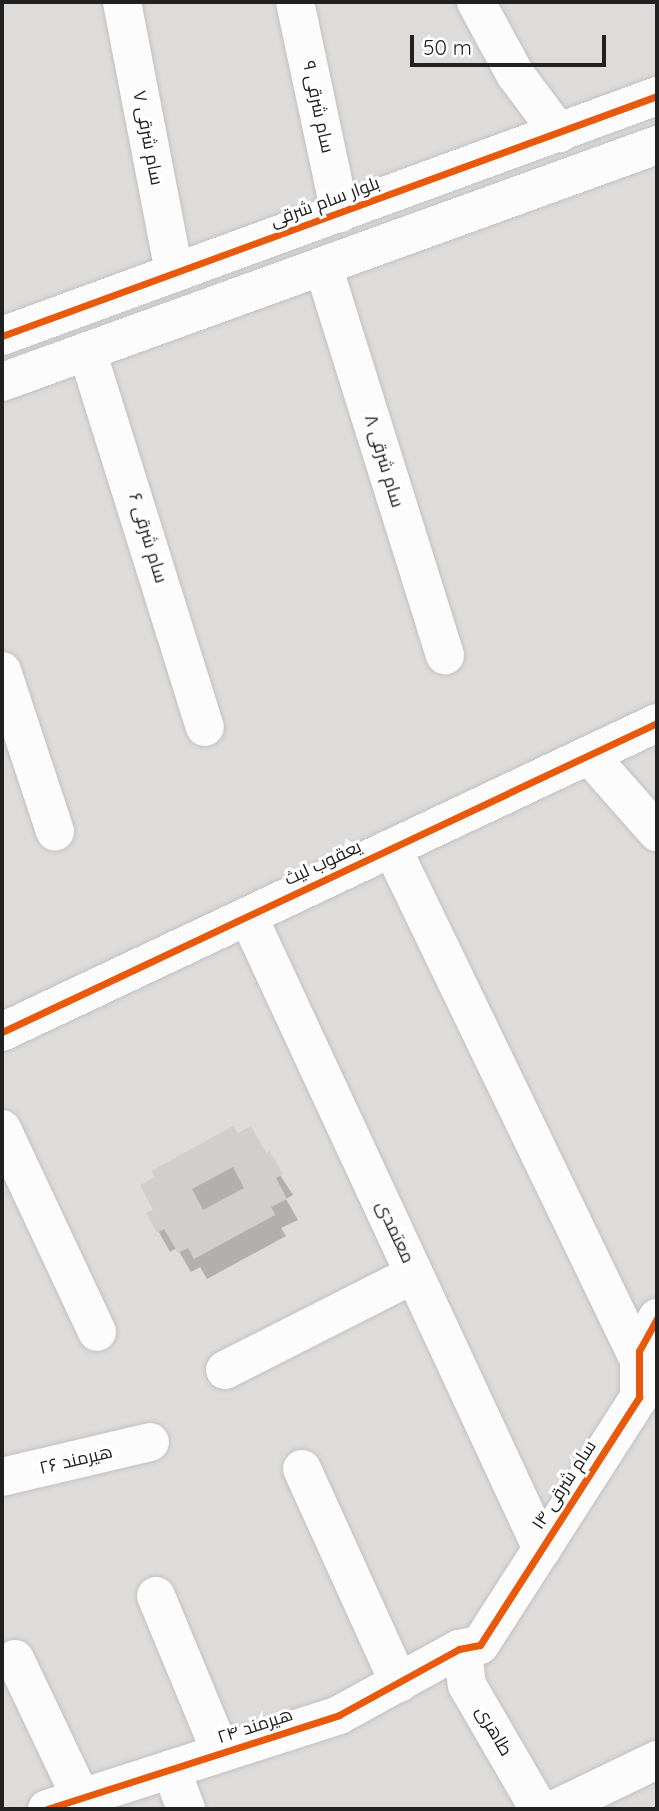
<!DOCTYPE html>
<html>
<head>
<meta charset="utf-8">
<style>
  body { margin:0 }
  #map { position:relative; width:659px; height:1811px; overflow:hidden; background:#eeecea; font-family:Quicksand,Cairo,sans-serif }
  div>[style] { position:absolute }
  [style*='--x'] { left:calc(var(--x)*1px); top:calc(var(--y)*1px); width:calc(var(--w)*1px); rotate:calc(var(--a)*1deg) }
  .residential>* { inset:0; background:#dedcdb; transform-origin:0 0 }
  .shadow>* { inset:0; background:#0003 }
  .building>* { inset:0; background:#d1cecd }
  .roads { filter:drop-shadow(0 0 2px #c2c1c0) drop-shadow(0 0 2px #c2c1c0) }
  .minor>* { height:38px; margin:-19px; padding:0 19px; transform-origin:19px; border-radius:19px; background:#fcfcfc }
  .cycleway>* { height:7px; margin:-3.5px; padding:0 3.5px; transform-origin:3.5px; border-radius:3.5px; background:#e8590c }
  span { translate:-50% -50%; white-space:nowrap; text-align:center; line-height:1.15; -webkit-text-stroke:6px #fff; paint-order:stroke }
  .street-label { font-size:18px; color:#212121 }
  .frame { position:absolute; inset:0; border:4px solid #212121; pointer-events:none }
  .scale { position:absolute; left:410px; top:35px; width:196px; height:32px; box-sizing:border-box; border:4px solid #212121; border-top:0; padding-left:9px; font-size:21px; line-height:24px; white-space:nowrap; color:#212121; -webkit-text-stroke:5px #fff; paint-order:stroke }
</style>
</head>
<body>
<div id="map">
  <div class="residential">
    <i style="left:2px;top:2px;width:655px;height:1807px"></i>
  </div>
  <div class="shadow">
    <i style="clip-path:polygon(250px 1129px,293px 1195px,286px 1199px,298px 1220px,281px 1228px,286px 1236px,207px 1279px,200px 1267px,191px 1272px,177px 1248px,170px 1252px,149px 1214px)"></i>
  </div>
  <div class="building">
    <i style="clip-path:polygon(evenodd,233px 1126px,238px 1133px,251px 1126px,266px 1153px,270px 1151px,283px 1174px,276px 1178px,287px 1199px,271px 1207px,275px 1215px,194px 1259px,188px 1248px,178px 1253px,164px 1229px,157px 1233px,146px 1213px,153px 1210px,140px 1185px,155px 1177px,151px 1171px,233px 1126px,233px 1167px,244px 1188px,203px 1210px,192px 1189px,233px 1167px)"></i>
  </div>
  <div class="roads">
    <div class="minor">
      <i style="--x:122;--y:2;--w:276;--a:79.1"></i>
      <i style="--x:295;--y:2;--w:216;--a:78"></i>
      <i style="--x:476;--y:2;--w:82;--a:61.6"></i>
      <i style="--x:515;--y:74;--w:74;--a:53.3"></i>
      <i style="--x:323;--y:266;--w:408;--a:72.6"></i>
      <i style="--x:2;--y:336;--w:698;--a:-20.12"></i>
      <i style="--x:87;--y:351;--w:394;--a:72.6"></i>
      <i style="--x:2;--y:382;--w:697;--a:-19.89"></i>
      <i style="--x:2;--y:671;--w:169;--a:71.7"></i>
      <i style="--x:589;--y:755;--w:103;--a:48.6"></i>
      <i style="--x:392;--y:848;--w:568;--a:64.25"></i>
      <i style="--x:248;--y:916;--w:698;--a:65.09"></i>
      <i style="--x:2;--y:1032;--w:724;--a:-25.26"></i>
      <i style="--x:2;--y:1129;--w:224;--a:64.9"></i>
      <i style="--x:225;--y:1370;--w:212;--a:-26.9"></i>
      <i style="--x:302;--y:1469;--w:235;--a:65.6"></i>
      <i style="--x:2;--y:1477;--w:152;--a:-13.3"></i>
      <i style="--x:156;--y:1596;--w:170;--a:67.5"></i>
      <i style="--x:463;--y:1649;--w:36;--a:84"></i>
      <i style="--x:467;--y:1685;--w:143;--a:59.9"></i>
      <i style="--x:15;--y:1659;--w:154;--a:64.6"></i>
      <i style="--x:171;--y:1769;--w:43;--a:69.4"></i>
      <i style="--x:47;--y:1809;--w:307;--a:-17.8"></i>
      <i style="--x:339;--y:1715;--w:137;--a:-28.8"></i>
      <i style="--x:459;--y:1649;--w:21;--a:-11"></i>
      <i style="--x:480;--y:1645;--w:295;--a:-57.3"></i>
      <i style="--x:639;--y:1397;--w:46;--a:-90"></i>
      <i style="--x:639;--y:1351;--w:38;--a:-61"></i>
      <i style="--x:555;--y:1809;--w:113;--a:-25.7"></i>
    </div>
  </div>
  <div class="cycleway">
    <i style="--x:2;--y:336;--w:698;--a:-20.12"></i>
    <i style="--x:2;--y:1032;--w:724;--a:-25.26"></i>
    <i style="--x:47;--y:1809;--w:307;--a:-17.8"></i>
    <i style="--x:339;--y:1715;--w:137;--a:-28.8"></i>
    <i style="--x:459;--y:1649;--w:21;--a:-11"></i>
    <i style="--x:480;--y:1645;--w:295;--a:-57.3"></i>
    <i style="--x:639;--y:1397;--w:46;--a:-90"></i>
    <i style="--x:639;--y:1351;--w:38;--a:-61"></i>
  </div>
  <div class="street-label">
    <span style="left:318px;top:107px;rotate:78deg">سام شرقی ۹</span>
    <span style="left:148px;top:138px;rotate:79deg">سام شرقی ۷</span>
    <span style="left:325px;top:202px;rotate:-20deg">بلوار سام شرقی</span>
    <span style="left:384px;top:461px;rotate:73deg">سام شرقی ۸</span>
    <span style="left:148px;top:538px;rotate:73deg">سام شرقی ۶</span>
    <span style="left:323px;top:863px;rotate:-25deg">یعقوب لیث</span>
    <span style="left:395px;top:1232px;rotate:65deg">معتمدی</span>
    <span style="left:76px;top:1460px;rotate:-13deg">هیرمند ۲۶</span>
    <span style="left:564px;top:1485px;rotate:-57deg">سام شرقی ۱۴</span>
    <span style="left:255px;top:1726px;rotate:-18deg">هیرمند ۲۴</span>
    <span style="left:494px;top:1731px;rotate:60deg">طاهری</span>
  </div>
  <div class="frame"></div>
  <div class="scale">50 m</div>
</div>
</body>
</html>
